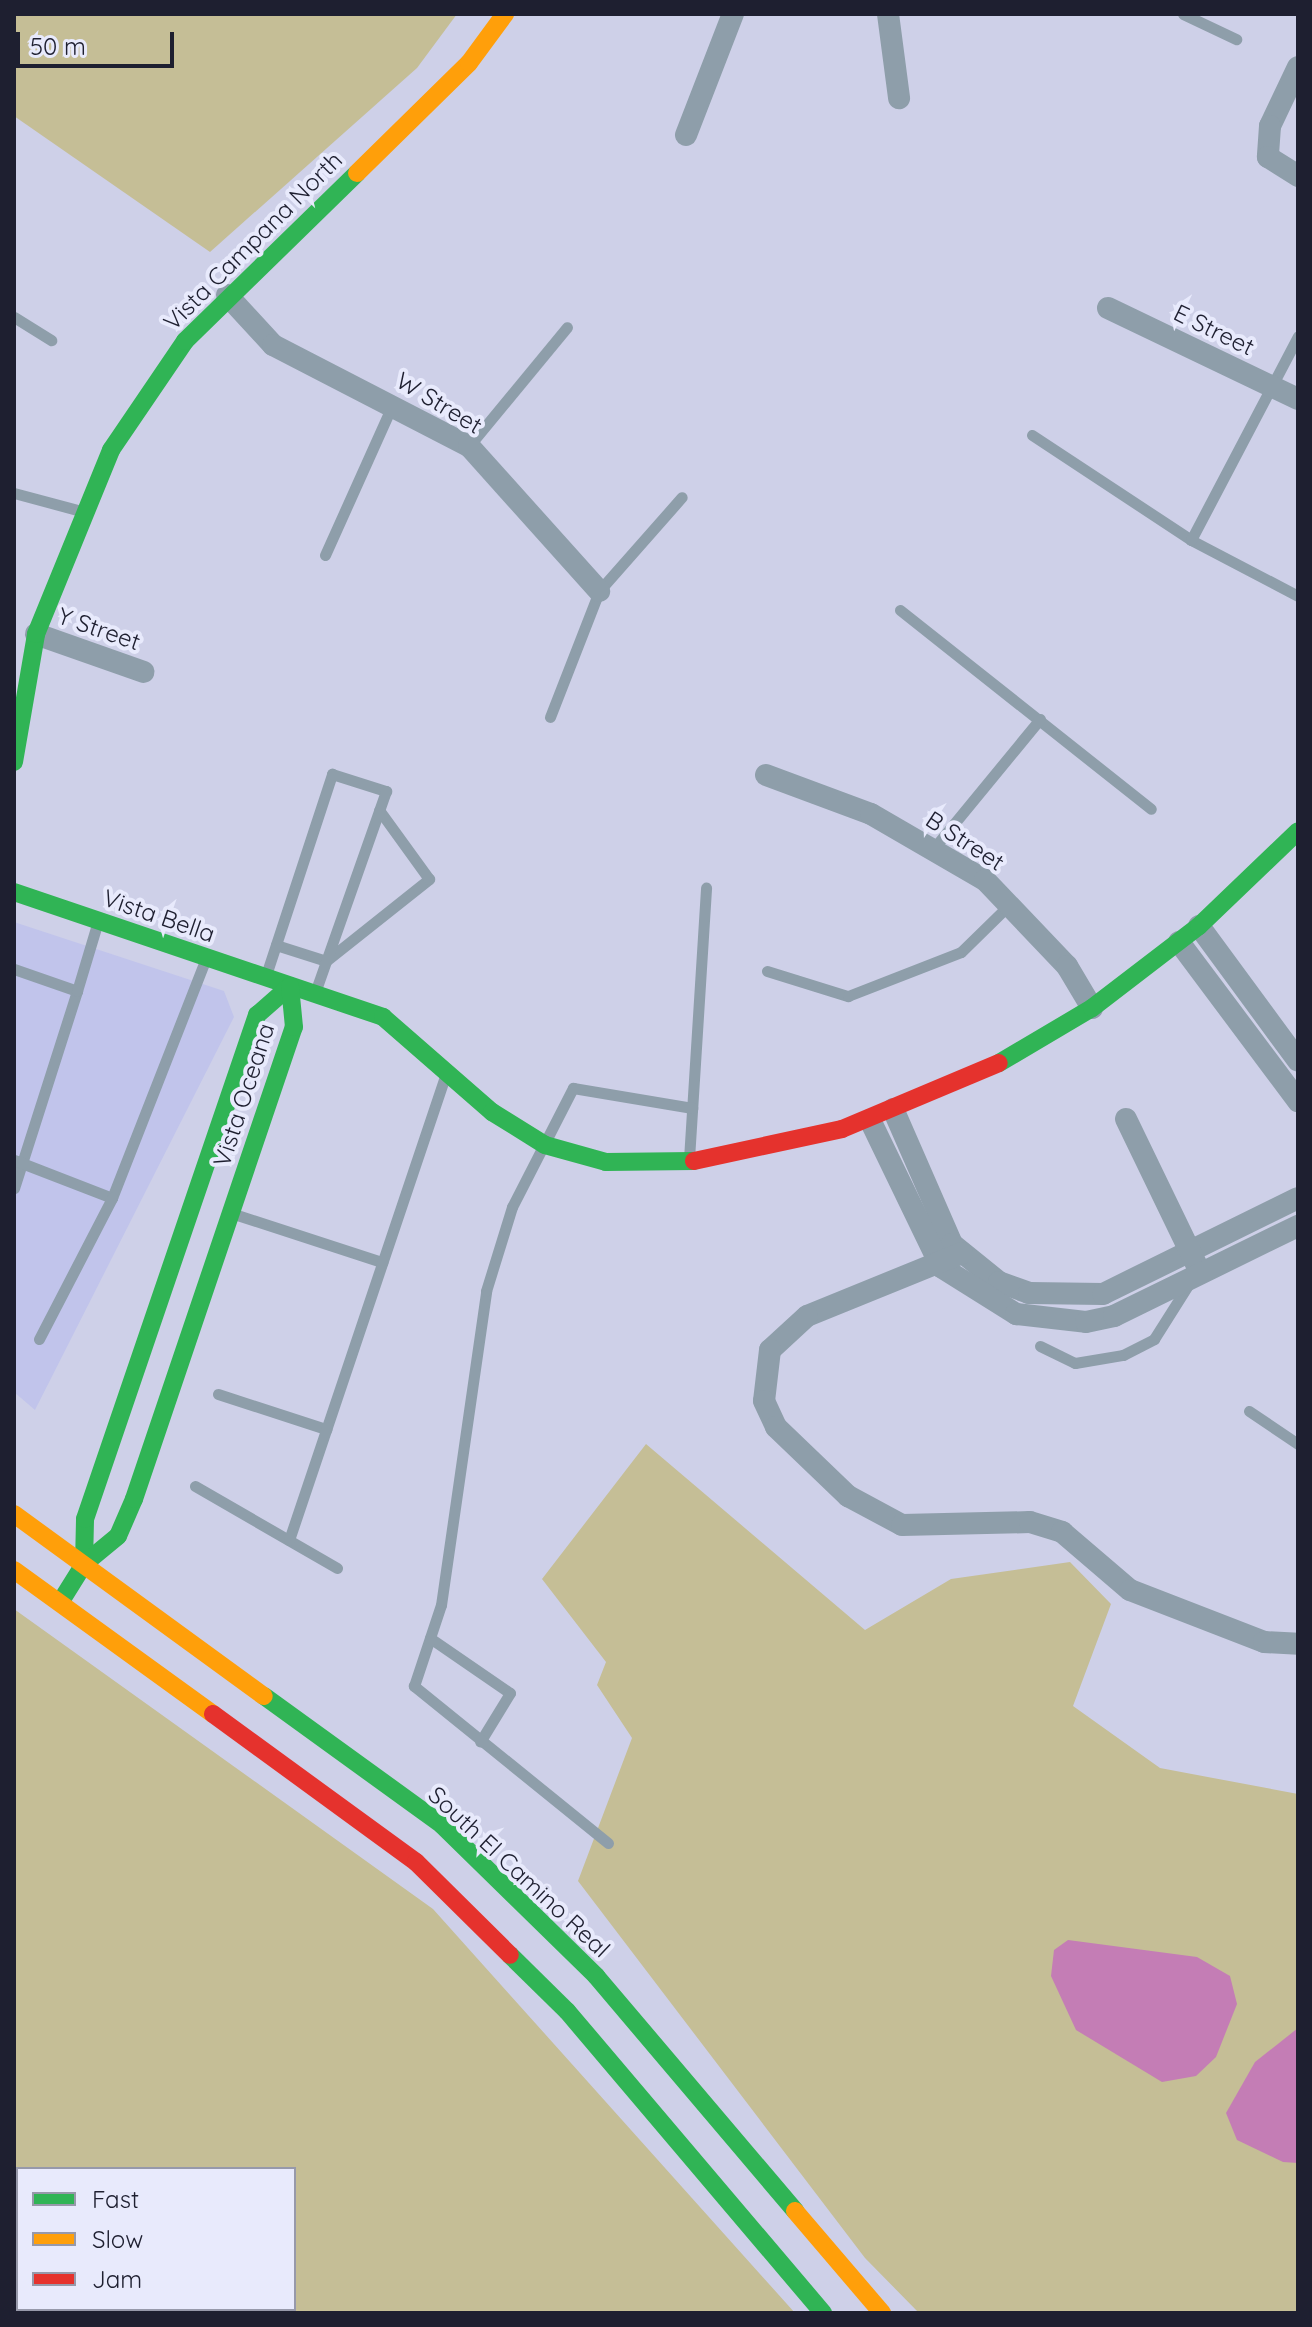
<!DOCTYPE html>
<html>
<head>
<meta charset="utf-8">
<style>
  body { margin:0 }
  #map { position:relative; width:1312px; height:2327px; overflow:hidden; background:#ced0e8; font-family:Quicksand,sans-serif }
  div>[style] { position:absolute }
  [style*='--x'] { left:calc(var(--x)*1px); top:calc(var(--y)*1px); width:calc(var(--w)*1px); rotate:calc(var(--a)*1deg) }
  .built>* { inset:0; background:#c1c4eb }
  .green>* { inset:0; background:#c5be96 }
  .water>* { inset:0; background:#c47db5 }
  .lane>* { height:11px; margin:-5.5px; padding:0 5.5px; transform-origin:5.5px; border-radius:5.5px; background:#8e9eaa }
  .street>* { height:22px; margin:-11px; padding:0 11px; transform-origin:11px; border-radius:11px; background:#8e9eaa }
  .fast>* { height:18px; margin:-9px; padding:0 9px; transform-origin:9px; border-radius:9px; background:#30b455 }
  .slow>* { height:18px; margin:-9px; padding:0 9px; transform-origin:9px; border-radius:9px; background:#ff9f0a }
  .jam>* { height:18px; margin:-9px; padding:0 9px; transform-origin:9px; border-radius:9px; background:#e5322d }
  span { translate:-50% -50%; white-space:nowrap; text-align:center; line-height:1.15; -webkit-text-stroke:8px #e8eafc; paint-order:stroke }
  .street-label { font-size:24px; color:#1e1f30 }
  .frame { position:absolute; inset:0; border:16px solid #1e1f30; pointer-events:none }
  .legend { position:absolute; left:16px; top:2167px; width:280px; height:144px; box-sizing:border-box; background:#e8eafc; border:2px solid #9799aa; margin:0; padding:10px 14px; list-style:none; font-size:24px; color:#1e1f30 }
  .legend li { display:flex; align-items:center; gap:16px; height:40px }
  .legend b { width:40px; border:2px solid #9799aa }
  .scale { position:absolute; left:16px; top:32px; width:158px; height:36px; box-sizing:border-box; border:4px solid #1e1f30; border-top:0; padding-left:10px; font-size:24px; line-height:28px; white-space:nowrap; color:#1e1f30; -webkit-text-stroke:6px #e8eafc; paint-order:stroke }
</style>
</head>
<body>
<div id="map">
  <div class="built">
    <i style="clip-path:polygon(14px 922px,224px 991px,234px 1017px,35px 1410px,14px 1392px)"></i>
  </div>
  <div class="green">
    <i style="clip-path:polygon(14px 14px,457px 14px,417px 68px,210px 252px,14px 116px)"></i>
    <i style="clip-path:polygon(646px 1444px,865px 1630px,951px 1579px,1070px 1562px,1111px 1604px,1073px 1706px,1160px 1768px,1298px 1794px,1298px 2313px,919px 2313px,865px 2258px,578px 1881px,632px 1738px,597px 1685px,606px 1662px,542px 1579px)"></i>
    <i style="clip-path:polygon(evenodd,14px 1609px,433px 1909px,795px 2313px,14px 2313px,14px 1609px,294px 2169px,294px 2309px,18px 2309px,18px 2169px,294px 2169px)"></i>
  </div>
  <div class="water">
    <i style="clip-path:polygon(1068px 1940px,1197px 1957px,1230px 1976px,1237px 2004px,1216px 2057px,1196px 2076px,1162px 2082px,1076px 2030px,1051px 1976px,1054px 1950px)"></i>
    <i style="clip-path:polygon(1298px 2028px,1298px 2163px,1283px 2162px,1237px 2140px,1226px 2113px,1255px 2062px)"></i>
  </div>
  <div class="lane">
    <i style="--x:1183;--y:14;--w:59;--a:25.3"></i>
    <i style="--x:14;--y:317;--w:44;--a:31.9"></i>
    <i style="--x:1032;--y:435;--w:191;--a:33.4"></i>
    <i style="--x:1191;--y:540;--w:121;--a:27.6"></i>
    <i style="--x:469;--y:446;--w:154;--a:-50.5"></i>
    <i style="--x:14;--y:493;--w:69;--a:15"></i>
    <i style="--x:1191;--y:540;--w:230;--a:-62.3"></i>
    <i style="--x:325;--y:555;--w:163;--a:-65.8"></i>
    <i style="--x:900;--y:610;--w:320;--a:38.4"></i>
    <i style="--x:550;--y:717;--w:135;--a:-68.7"></i>
    <i style="--x:599;--y:591;--w:125;--a:-48.6"></i>
    <i style="--x:934;--y:848;--w:167;--a:-50.6"></i>
    <i style="--x:276;--y:945;--w:52;--a:17.7"></i>
    <i style="--x:326;--y:961;--w:132;--a:-38.5"></i>
    <i style="--x:429;--y:879;--w:85;--a:-125.9"></i>
    <i style="--x:14;--y:969;--w:67;--a:19.2"></i>
    <i style="--x:77;--y:991;--w:207;--a:107.7"></i>
    <i style="--x:767;--y:971;--w:85;--a:17.2"></i>
    <i style="--x:848;--y:996;--w:121;--a:-21.3"></i>
    <i style="--x:961;--y:952;--w:67;--a:-44.4"></i>
    <i style="--x:266;--y:975;--w:212;--a:-71.8"></i>
    <i style="--x:332;--y:774;--w:57;--a:17.5"></i>
    <i style="--x:386;--y:791;--w:211;--a:109.4"></i>
    <i style="--x:77;--y:991;--w:73;--a:-73.3"></i>
    <i style="--x:689;--y:1159;--w:272;--a:-86.4"></i>
    <i style="--x:14;--y:1160;--w:105;--a:21.2"></i>
    <i style="--x:112;--y:1198;--w:258;--a:-68.6"></i>
    <i style="--x:234;--y:1214;--w:156;--a:18"></i>
    <i style="--x:39;--y:1339;--w:159;--a:-62.6"></i>
    <i style="--x:1040;--y:1346;--w:39;--a:26"></i>
    <i style="--x:1075;--y:1363;--w:49;--a:-9.5"></i>
    <i style="--x:1123;--y:1355;--w:35;--a:-27"></i>
    <i style="--x:1154;--y:1339;--w:67;--a:-57.7"></i>
    <i style="--x:218;--y:1394;--w:114;--a:18"></i>
    <i style="--x:1249;--y:1411;--w:59;--a:34"></i>
    <i style="--x:195;--y:1486;--w:164;--a:30"></i>
    <i style="--x:289;--y:1540;--w:489;--a:-71.4"></i>
    <i style="--x:430;--y:1638;--w:97;--a:34.5"></i>
    <i style="--x:510;--y:1693;--w:57;--a:121.5"></i>
    <i style="--x:608;--y:1843;--w:250;--a:-141"></i>
    <i style="--x:414;--y:1686;--w:85;--a:-71.6"></i>
    <i style="--x:441;--y:1605;--w:317;--a:-81.8"></i>
    <i style="--x:486;--y:1291;--w:88;--a:-72.8"></i>
    <i style="--x:512;--y:1207;--w:134;--a:-62.9"></i>
    <i style="--x:573;--y:1088;--w:121;--a:9.5"></i>
  </div>
  <div class="street">
    <i style="--x:888;--y:14;--w:85;--a:82.5"></i>
    <i style="--x:1298;--y:67;--w:65;--a:115.4"></i>
    <i style="--x:1270;--y:126;--w:31;--a:94"></i>
    <i style="--x:1268;--y:157;--w:36;--a:32"></i>
    <i style="--x:686;--y:135;--w:130;--a:-68.8"></i>
    <i style="--x:227;--y:295;--w:68;--a:47.4"></i>
    <i style="--x:273;--y:345;--w:220;--a:27.3"></i>
    <i style="--x:469;--y:446;--w:195;--a:48.1"></i>
    <i style="--x:1108;--y:308;--w:211;--a:25.6"></i>
    <i style="--x:36;--y:634;--w:114;--a:19.4"></i>
    <i style="--x:766;--y:775;--w:112;--a:20.4"></i>
    <i style="--x:871;--y:814;--w:132;--a:30.1"></i>
    <i style="--x:985;--y:880;--w:119;--a:46.4"></i>
    <i style="--x:1067;--y:966;--w:49;--a:59.2"></i>
    <i style="--x:1199;--y:926;--w:167;--a:53.7"></i>
    <i style="--x:1179;--y:942;--w:199;--a:53.2"></i>
    <i style="--x:893;--y:1109;--w:147;--a:66.4"></i>
    <i style="--x:952;--y:1244;--w:60;--a:39"></i>
    <i style="--x:999;--y:1282;--w:32;--a:20"></i>
    <i style="--x:1029;--y:1293;--w:74;--a:0.8"></i>
    <i style="--x:1103;--y:1294;--w:217;--a:-26.2"></i>
    <i style="--x:1126;--y:1119;--w:163;--a:64.2"></i>
    <i style="--x:870;--y:1120;--w:163;--a:64.2"></i>
    <i style="--x:941;--y:1267;--w:89;--a:32.1"></i>
    <i style="--x:1016;--y:1314;--w:70;--a:6.5"></i>
    <i style="--x:1086;--y:1322;--w:29;--a:-12"></i>
    <i style="--x:1114;--y:1316;--w:205;--a:-26.1"></i>
    <i style="--x:962;--y:1253;--w:167;--a:157.9"></i>
    <i style="--x:807;--y:1316;--w:50;--a:137.4"></i>
    <i style="--x:770;--y:1350;--w:51;--a:96.7"></i>
    <i style="--x:764;--y:1401;--w:29;--a:65"></i>
    <i style="--x:776;--y:1427;--w:100;--a:43.8"></i>
    <i style="--x:848;--y:1496;--w:61;--a:28.2"></i>
    <i style="--x:902;--y:1525;--w:128;--a:-1.3"></i>
    <i style="--x:1030;--y:1522;--w:34;--a:17"></i>
    <i style="--x:1062;--y:1532;--w:89;--a:40.5"></i>
    <i style="--x:1130;--y:1590;--w:144;--a:21.2"></i>
    <i style="--x:1264;--y:1642;--w:34;--a:3"></i>
  </div>
  <div class="fast">
    <i style="--x:14;--y:762;--w:130;--a:-80.2"></i>
    <i style="--x:36;--y:634;--w:199;--a:-67.8"></i>
    <i style="--x:111;--y:450;--w:132;--a:-55.8"></i>
    <i style="--x:185;--y:341;--w:240;--a:-44.3"></i>
    <i style="--x:14;--y:892;--w:390;--a:18.7"></i>
    <i style="--x:383;--y:1017;--w:145;--a:41.1"></i>
    <i style="--x:492;--y:1112;--w:62;--a:31.9"></i>
    <i style="--x:545;--y:1145;--w:63;--a:15.6"></i>
    <i style="--x:606;--y:1162;--w:88;--a:-0.7"></i>
    <i style="--x:999;--y:1063;--w:108;--a:-30.6"></i>
    <i style="--x:1092;--y:1008;--w:135;--a:-37.5"></i>
    <i style="--x:1199;--y:926;--w:137;--a:-43.8"></i>
    <i style="--x:84;--y:1564;--w:45;--a:-88.7"></i>
    <i style="--x:85;--y:1519;--w:533;--a:-71.16"></i>
    <i style="--x:257;--y:1015;--w:44;--a:-41.3"></i>
    <i style="--x:61;--y:1601;--w:44;--a:-58.1"></i>
    <i style="--x:84;--y:1564;--w:44;--a:-39.5"></i>
    <i style="--x:118;--y:1536;--w:40;--a:-66.6"></i>
    <i style="--x:134;--y:1499;--w:498;--a:-71.3"></i>
    <i style="--x:294;--y:1027;--w:41;--a:-95.6"></i>
    <i style="--x:264;--y:1696;--w:220;--a:35.9"></i>
    <i style="--x:442;--y:1825;--w:216;--a:44.4"></i>
    <i style="--x:596;--y:1976;--w:308;--a:49.7"></i>
    <i style="--x:510;--y:1955;--w:80;--a:44.5"></i>
    <i style="--x:567;--y:2011;--w:396;--a:49.7"></i>
  </div>
  <div class="slow">
    <i style="--x:357;--y:173;--w:157;--a:-44.5"></i>
    <i style="--x:469;--y:63;--w:61;--a:-53.7"></i>
    <i style="--x:14;--y:1514;--w:309;--a:36.1"></i>
    <i style="--x:14;--y:1570;--w:246;--a:35.9"></i>
    <i style="--x:795;--y:2211;--w:134;--a:49.5"></i>
  </div>
  <div class="jam">
    <i style="--x:694;--y:1161;--w:151;--a:-12.2"></i>
    <i style="--x:842;--y:1129;--w:170;--a:-22.8"></i>
    <i style="--x:213;--y:1714;--w:251;--a:36.1"></i>
    <i style="--x:416;--y:1862;--w:132;--a:44.7"></i>
  </div>
  <div class="street-label">
    <span style="left:253px;top:241px;rotate:-45deg">Vista Campana North</span>
    <span style="left:1214px;top:330px;rotate:26deg">E Street</span>
    <span style="left:439px;top:403px;rotate:31deg">W Street</span>
    <span style="left:99px;top:629px;rotate:19deg">Y Street</span>
    <span style="left:965px;top:841px;rotate:33deg">B Street</span>
    <span style="left:159px;top:916px;rotate:19deg">Vista Bella</span>
    <span style="left:244px;top:1095px;rotate:-72deg">Vista Oceana</span>
    <span style="left:519px;top:1872px;rotate:43deg">South El Camino Real</span>
  </div>
  <div class="frame"></div>
  <ul class="legend">
  <li><b style="height:10px;background:#30b455"></b>Fast</li>
  <li><b style="height:10px;background:#ff9f0a"></b>Slow</li>
  <li><b style="height:10px;background:#e5322d"></b>Jam</li>
  </ul>
  <div class="scale">50 m</div>
</div>
</body>
</html>
